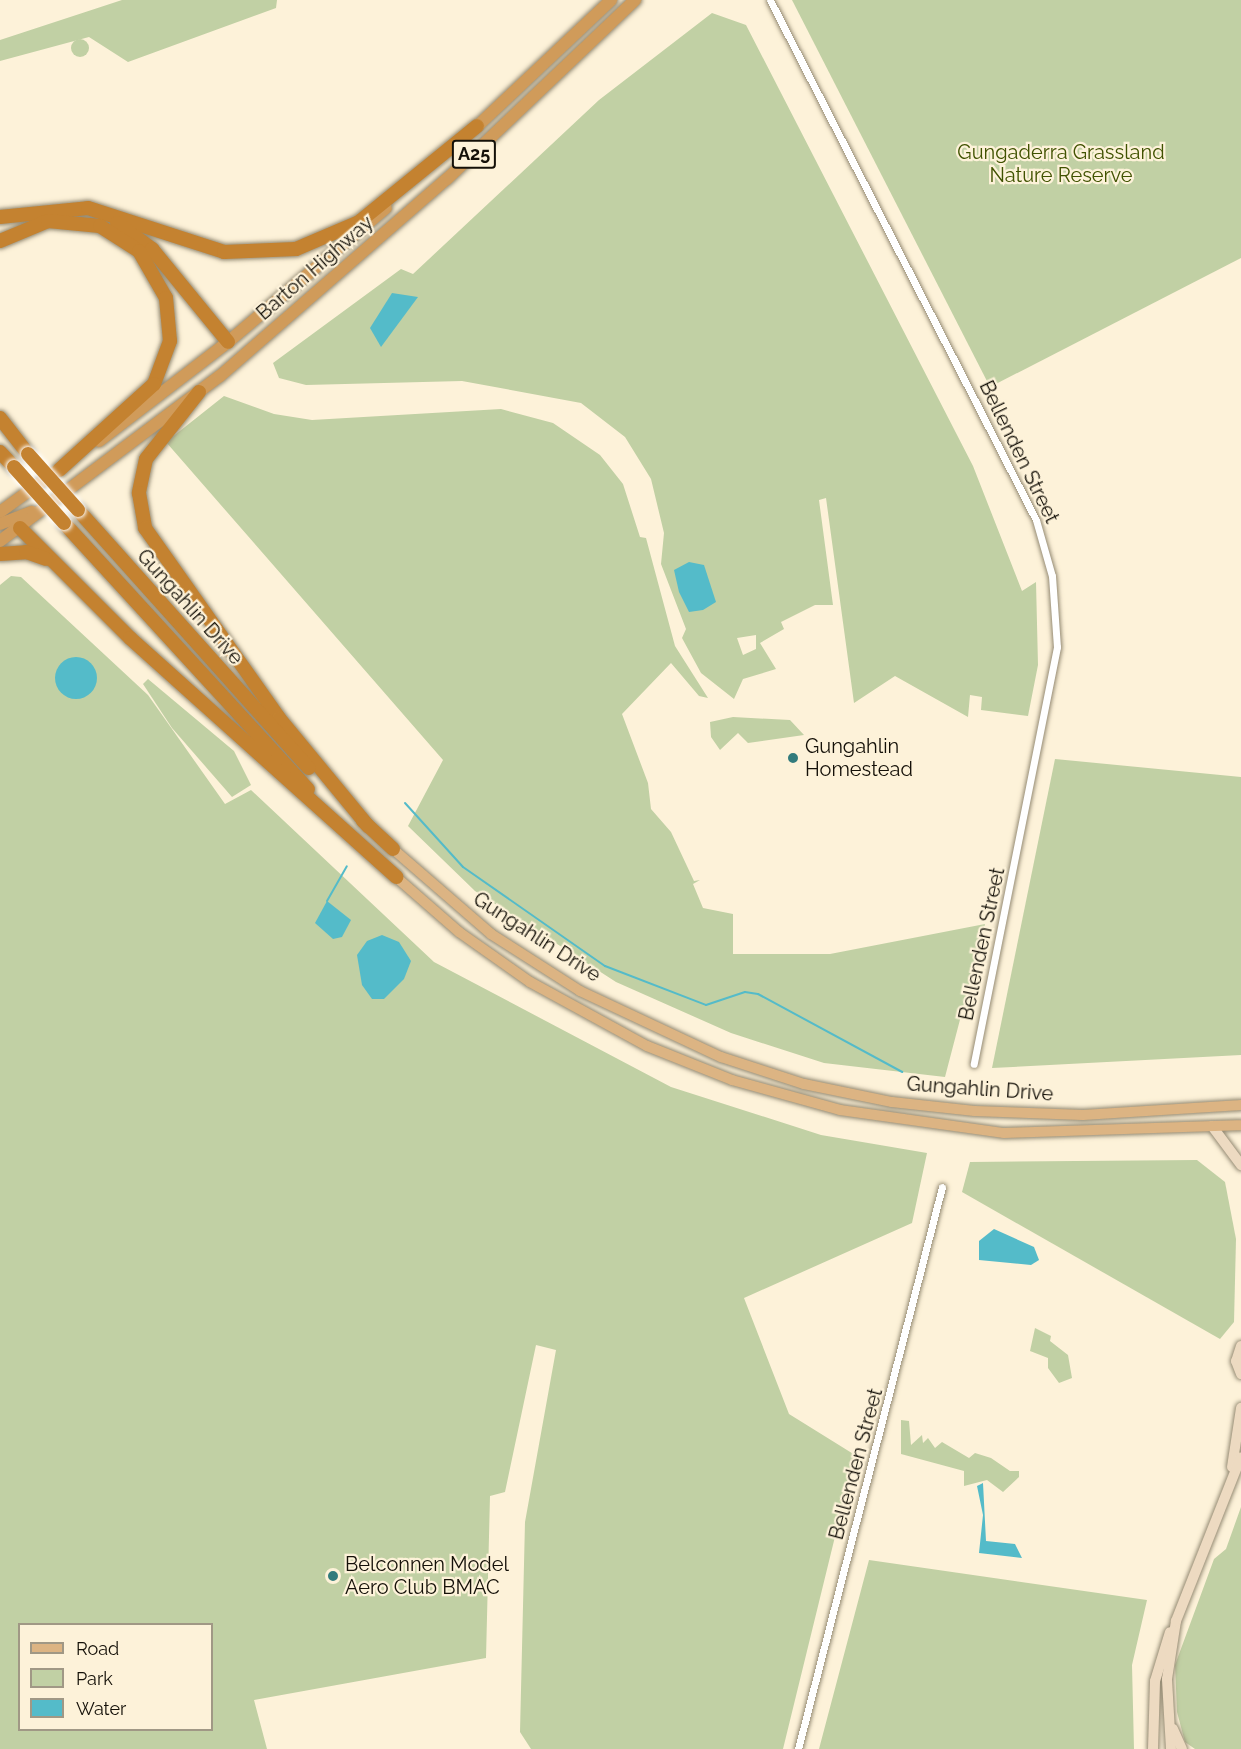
<!DOCTYPE html>
<html>
<head>
<meta charset="utf-8">
<style>
  body { margin:0 }
  #map { position:relative; width:1241px; height:1749px; overflow:hidden; background:#fdf2d9; font-family:Raleway,sans-serif }
  div>[style] { position:absolute }
  [style*='--x'] { left:calc(var(--x)*1px); top:calc(var(--y)*1px); width:calc(var(--w)*1px); rotate:calc(var(--a)*1deg) }
  .green>* { inset:0; background:#c1d0a4 }
  .round { border-radius:50% }
  .water>* { inset:0; background:#54bbc9 }
  .stream>* { height:2px; margin:-1px; padding:0 1px; transform-origin:1px; border-radius:1px; background:#54bbc9 }
  .roads { filter:drop-shadow(0 0 2px #958b74) drop-shadow(0 0 2px #958b74) }
  .minor>* { height:7px; margin:-3.5px; padding:0 3.5px; transform-origin:3.5px; border-radius:3.5px; background:#fff }
  .secondary>* { height:10px; margin:-5px; padding:0 5px; transform-origin:5px; border-radius:5px; background:#eddac1 }
  .primary>* { height:10px; margin:-5px; padding:0 5px; transform-origin:5px; border-radius:5px; background:#dcb483 }
  .trunk>* { height:12px; margin:-6px; padding:0 6px; transform-origin:6px; border-radius:6px; background:#d09b5a }
  .motorway>* { height:14px; margin:-7px; padding:0 7px; transform-origin:7px; border-radius:7px; background:#c48230 }
  .bridges { filter:drop-shadow(0 0 2px #fff) drop-shadow(0 0 2px #fff) }
  .motorway-bridge>* { height:14px; margin:-7px; padding:0 7px; transform-origin:7px; border-radius:7px; background:#c48230 }
  .dots>* { width:16px; height:16px; translate:-50% -50%; box-sizing:border-box; border:3px solid #fdf2d9; border-radius:50% }
  span { translate:-50% -50%; white-space:nowrap; text-align:center; line-height:1.15; -webkit-text-stroke:4.5px #fdf2d9; paint-order:stroke }
  .shield-label span { padding:2px 4px; background:#fdf2d9; border:2px solid; border-radius:4px; -webkit-text-stroke-width:0 }
  .shield-label { font-size:18px; color:#141008; font-weight:700 }
  .park-label { font-size:20px; color:#405200 }
  .street-label { font-size:20px; color:#141008 }
  .poi-label { font-size:20px; color:#141008 }
  .left { translate:0 -50%; text-align:left }
  .legend { position:absolute; left:18px; top:1623px; width:195px; height:108px; box-sizing:border-box; background:#fdf2d9; border:2px solid #a09885; margin:0; padding:8px 10px; list-style:none; font-size:18px; color:#141008 }
  .legend li { display:flex; align-items:center; gap:12px; height:30px }
  .legend b { width:30px; border:2px solid #a09885 }
</style>
</head>
<body>
<div id="map">
  <div class="green">
    <i style="clip-path:polygon(122px 0,277px 0,276px 8px,128px 62px,89px 37px,0 61px,0 40px)"></i>
    <i style="clip-path:polygon(792px 0,1241px 0,1241px 258px,990px 387px)"></i>
    <i style="clip-path:polygon(evenodd,712px 13px,746px 25px,973px 466px,1022px 591px,1036px 582px,1038px 665px,1028px 716px,981px 710px,982px 697px,970px 695px,968px 717px,895px 676px,854px 703px,826px 498px,819px 500px,833px 605px,815px 605px,781px 622px,784px 629px,760px 643px,776px 669px,743px 679px,734px 699px,701px 673px,682px 638px,686px 629px,661px 564px,664px 533px,651px 479px,625px 437px,581px 403px,462px 381px,306px 385px,279px 378px,273px 363px,401px 269px,413px 274px,599px 100px,712px 13px,756px 635px,756px 649px,743px 655px,737px 638px,756px 635px)"></i>
    <i class="round" style="left:71px;top:39px;width:18px;height:18px"></i>
    <i style="clip-path:polygon(224px 396px,274px 414px,312px 420px,501px 409px,553px 423px,600px 455px,623px 484px,640px 537px,646px 538px,675px 646px,708px 698px,699px 696px,671px 663px,622px 714px,648px 783px,651px 809px,671px 832px,694px 881px,700px 880px,693px 884px,703px 908px,733px 914px,733px 954px,830px 954px,985px 924px,945px 1077px,824px 1063px,731px 1033px,616px 982px,475px 891px,408px 826px,443px 760px,166px 442px)"></i>
    <i style="clip-path:polygon(evenodd,11px 576px,21px 577px,148px 695px,225px 804px,251px 790px,434px 962px,671px 1087px,821px 1135px,927px 1153px,912px 1223px,744px 1298px,789px 1414px,855px 1455px,783px 1749px,531px 1749px,520px 1732px,525px 1522px,556px 1350px,536px 1345px,505px 1492px,490px 1496px,486px 1658px,254px 1700px,267px 1749px,0 1749px,0 585px,11px 576px,20px 1624px,212px 1624px,212px 1730px,20px 1730px,20px 1624px)"></i>
    <i style="clip-path:polygon(148px 679px,234px 751px,251px 785px,232px 797px,172px 728px,143px 684px)"></i>
    <i style="clip-path:polygon(733px 717px,790px 720px,804px 735px,748px 743px,738px 733px,720px 750px,711px 737px,710px 722px)"></i>
    <i style="clip-path:polygon(1055px 759px,1241px 777px,1241px 1055px,992px 1068px)"></i>
    <i style="clip-path:polygon(1197px 1160px,1225px 1182px,1236px 1239px,1234px 1322px,1220px 1339px,962px 1192px,970px 1162px)"></i>
    <i style="clip-path:polygon(1035px 1328px,1051px 1336px,1050px 1341px,1068px 1355px,1072px 1378px,1059px 1383px,1048px 1368px,1048px 1358px,1030px 1351px)"></i>
    <i style="clip-path:polygon(901px 1420px,909px 1421px,911px 1445px,922px 1435px,923px 1443px,928px 1438px,935px 1448px,942px 1442px,969px 1458px,975px 1453px,991px 1458px,1010px 1471px,1019px 1471px,1019px 1477px,1003px 1492px,987px 1480px,964px 1486px,964px 1471px,901px 1454px)"></i>
    <i style="clip-path:polygon(1241px 1507px,1241px 1749px,1195px 1749px,1185px 1742px,1177px 1712px,1175px 1665px,1214px 1559px,1226px 1549px)"></i>
    <i style="clip-path:polygon(869px 1560px,1147px 1600px,1132px 1665px,1134px 1749px,819px 1749px)"></i>
  </div>
  <div class="water">
    <i style="clip-path:polygon(392px 293px,418px 297px,381px 347px,370px 328px)"></i>
    <i style="clip-path:polygon(689px 562px,704px 565px,716px 602px,703px 610px,689px 612px,679px 592px,674px 570px)"></i>
    <i class="round" style="left:55px;top:657px;width:42px;height:42px"></i>
    <i style="clip-path:polygon(327px 901px,351px 920px,342px 937px,333px 939px,315px 923px)"></i>
    <i style="clip-path:polygon(382px 935px,399px 942px,411px 961px,404px 979px,384px 999px,372px 999px,362px 985px,357px 955px,367px 941px)"></i>
    <i style="clip-path:polygon(994px 1229px,1034px 1247px,1039px 1260px,1031px 1265px,979px 1260px,979px 1241px)"></i>
    <i style="clip-path:polygon(983px 1483px,986px 1541px,1015px 1544px,1022px 1558px,979px 1553px,983px 1515px,977px 1486px)"></i>
  </div>
  <div class="stream">
    <i style="--x:405;--y:803;--w:86;--a:47.8"></i>
    <i style="--x:463;--y:867;--w:173;--a:34.9"></i>
    <i style="--x:605;--y:966;--w:108;--a:21.1"></i>
    <i style="--x:706;--y:1005;--w:41;--a:-18.4"></i>
    <i style="--x:745;--y:992;--w:13;--a:9"></i>
    <i style="--x:758;--y:994;--w:164;--a:28.4"></i>
    <i style="--x:327;--y:901;--w:40;--a:-60.3"></i>
  </div>
  <div class="roads">
    <div class="minor">
      <i style="--x:770;--y:0;--w:584;--a:62.91"></i>
      <i style="--x:1036;--y:520;--w:58;--a:74.1"></i>
      <i style="--x:1052;--y:576;--w:71;--a:86"></i>
      <i style="--x:1057;--y:647;--w:425;--a:101.3"></i>
      <i style="--x:798;--y:1749;--w:580;--a:-75.63"></i>
    </div>
    <div class="secondary">
      <i style="--x:1212;--y:1126;--w:49;--a:53.4"></i>
      <i style="--x:1241;--y:1346;--w:16;--a:108"></i>
      <i style="--x:1236;--y:1361;--w:14;--a:69"></i>
      <i style="--x:1232;--y:1467;--w:60;--a:-81.3"></i>
      <i style="--x:1173;--y:1729;--w:22;--a:66"></i>
      <i style="--x:1153;--y:1749;--w:68;--a:-88.3"></i>
      <i style="--x:1155;--y:1681;--w:51;--a:-73"></i>
      <i style="--x:1171;--y:1749;--w:70;--a:-93.3"></i>
      <i style="--x:1167;--y:1679;--w:59;--a:-81.2"></i>
      <i style="--x:1176;--y:1621;--w:176;--a:-68.4"></i>
    </div>
    <div class="primary">
      <i style="--x:393;--y:849;--w:130;--a:40.9"></i>
      <i style="--x:491;--y:934;--w:106;--a:32.6"></i>
      <i style="--x:580;--y:991;--w:156;--a:25.1"></i>
      <i style="--x:721;--y:1057;--w:87;--a:18"></i>
      <i style="--x:804;--y:1084;--w:90;--a:11.6"></i>
      <i style="--x:892;--y:1102;--w:83;--a:6.2"></i>
      <i style="--x:975;--y:1111;--w:108;--a:2.1"></i>
      <i style="--x:1083;--y:1115;--w:158;--a:-3.6"></i>
      <i style="--x:396;--y:877;--w:84;--a:41.1"></i>
      <i style="--x:459;--y:932;--w:87;--a:35.2"></i>
      <i style="--x:530;--y:982;--w:133;--a:28.7"></i>
      <i style="--x:647;--y:1046;--w:92;--a:21.8"></i>
      <i style="--x:732;--y:1080;--w:112;--a:15.5"></i>
      <i style="--x:840;--y:1110;--w:166;--a:8"></i>
      <i style="--x:1004;--y:1133;--w:237;--a:-1.9"></i>
    </div>
    <div class="trunk">
      <i style="--x:470;--y:133;--w:194;--a:-43.3"></i>
      <i style="--x:99;--y:441;--w:163;--a:-37.5"></i>
      <i style="--x:228;--y:342;--w:207;--a:-40.3"></i>
      <i style="--x:0;--y:512;--w:68;--a:-36"></i>
      <i style="--x:0;--y:524;--w:34;--a:-21"></i>
      <i style="--x:0;--y:541;--w:275;--a:-36.9"></i>
      <i style="--x:220;--y:376;--w:301;--a:-41"></i>
      <i style="--x:447;--y:179;--w:260;--a:-43.6"></i>
    </div>
    <div class="motorway">
      <i style="--x:0;--y:217;--w:88;--a:-5.8"></i>
      <i style="--x:88;--y:208;--w:143;--a:17.9"></i>
      <i style="--x:224;--y:252;--w:72;--a:-2.4"></i>
      <i style="--x:296;--y:249;--w:69;--a:-23.2"></i>
      <i style="--x:359;--y:222;--w:152;--a:-39.1"></i>
      <i style="--x:117;--y:223;--w:44;--a:36.6"></i>
      <i style="--x:152;--y:249;--w:120;--a:50.7"></i>
      <i style="--x:0;--y:241;--w:52;--a:-22.6"></i>
      <i style="--x:48;--y:221;--w:52;--a:5.5"></i>
      <i style="--x:100;--y:226;--w:46;--a:32.7"></i>
      <i style="--x:139;--y:251;--w:54;--a:60.1"></i>
      <i style="--x:166;--y:298;--w:43;--a:84.7"></i>
      <i style="--x:170;--y:341;--w:46;--a:110.4"></i>
      <i style="--x:154;--y:384;--w:128;--a:137.8"></i>
      <i style="--x:199;--y:392;--w:85;--a:128.3"></i>
      <i style="--x:146;--y:459;--w:35;--a:102"></i>
      <i style="--x:139;--y:493;--w:36;--a:80"></i>
      <i style="--x:145;--y:528;--w:232;--a:54.8"></i>
      <i style="--x:279;--y:718;--w:140;--a:50.5"></i>
      <i style="--x:0;--y:418;--w:46;--a:52.1"></i>
      <i style="--x:0;--y:452;--w:21;--a:47"></i>
      <i style="--x:78;--y:510;--w:346;--a:48.2"></i>
      <i style="--x:64;--y:523;--w:361;--a:47.5"></i>
      <i style="--x:20;--y:528;--w:156;--a:45"></i>
      <i style="--x:130;--y:638;--w:358;--a:41.9"></i>
      <i style="--x:0;--y:554;--w:26;--a:-4"></i>
      <i style="--x:26;--y:552;--w:21;--a:19"></i>
      <i style="--x:363;--y:821;--w:41;--a:43"></i>
    </div>
  </div>
  <div class="bridges">
    <div class="motorway-bridge">
      <i style="--x:28;--y:454;--w:75;--a:48.2"></i>
      <i style="--x:14;--y:467;--w:75;--a:48.2"></i>
    </div>
  </div>
  <div class="dots">
    <i style="left:793px;top:758px;background:#327b7c"></i>
    <i style="left:333px;top:1576px;background:#327b7c"></i>
  </div>
  <div class="shield-label">
    <span style="left:474px;top:154px">A25</span>
  </div>
  <div class="park-label">
    <span style="left:1061px;top:164px">Gungaderra Grassland<br>Nature Reserve</span>
  </div>
  <div class="street-label">
    <span style="left:315px;top:268px;rotate:-41deg">Barton Highway</span>
    <span style="left:1019px;top:452px;rotate:64deg">Bellenden Street</span>
    <span style="left:190px;top:607px;rotate:48deg">Gungahlin Drive</span>
    <span style="left:537px;top:937px;rotate:33deg">Gungahlin Drive</span>
    <span style="left:982px;top:944px;rotate:-78deg">Bellenden Street</span>
    <span style="left:980px;top:1089px;rotate:4deg">Gungahlin Drive</span>
    <span style="left:856px;top:1464px;rotate:-75deg">Bellenden Street</span>
  </div>
  <div class="poi-label">
    <span class="left" style="left:805px;top:758px">Gungahlin<br>Homestead</span>
    <span class="left" style="left:345px;top:1576px">Belconnen Model<br>Aero Club BMAC</span>
  </div>
  <ul class="legend">
  <li><b style="height:8px;background:#dcb483"></b>Road</li>
  <li><b style="height:16px;background:#c1d0a4"></b>Park</li>
  <li><b style="height:16px;background:#54bbc9"></b>Water</li>
  </ul>
</div>
</body>
</html>
